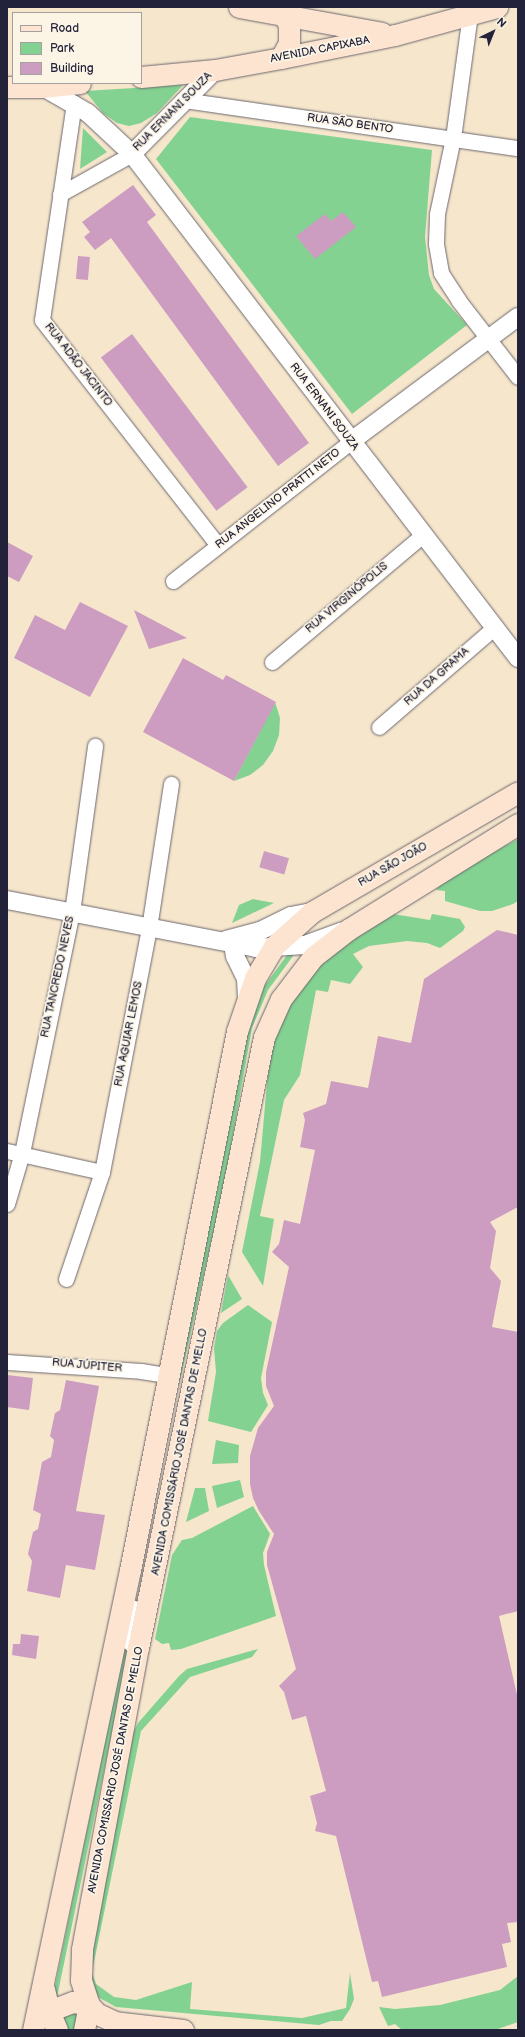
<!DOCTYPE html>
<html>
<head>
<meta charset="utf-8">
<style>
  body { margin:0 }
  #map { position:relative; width:525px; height:2037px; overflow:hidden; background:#f6e6cc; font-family:"Balsamiq Sans",sans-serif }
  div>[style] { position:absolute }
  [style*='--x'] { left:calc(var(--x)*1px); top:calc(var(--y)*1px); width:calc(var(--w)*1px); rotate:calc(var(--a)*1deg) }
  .green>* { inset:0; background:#83d291 }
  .building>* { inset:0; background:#cc9dc1; transform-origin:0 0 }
  .roads { filter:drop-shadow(0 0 1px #6c676e) drop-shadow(0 0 1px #6c676e) }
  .minor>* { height:15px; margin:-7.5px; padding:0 7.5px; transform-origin:7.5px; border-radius:7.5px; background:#fff }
  .tertiary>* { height:18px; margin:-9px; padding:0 9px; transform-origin:9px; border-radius:9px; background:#fff }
  .secondary>* { height:21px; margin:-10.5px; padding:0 10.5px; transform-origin:10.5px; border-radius:10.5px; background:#fde4d1 }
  span { translate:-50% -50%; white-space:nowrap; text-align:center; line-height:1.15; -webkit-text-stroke:3.5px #fcf5e5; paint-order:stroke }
  .street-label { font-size:11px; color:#22223b }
  .frame { position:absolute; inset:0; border:8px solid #22223b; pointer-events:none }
  .legend { position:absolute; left:12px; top:12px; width:130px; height:72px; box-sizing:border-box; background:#fcf5e5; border:1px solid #a5a1a1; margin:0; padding:5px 7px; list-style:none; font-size:12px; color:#22223b }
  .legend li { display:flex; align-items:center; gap:8px; height:20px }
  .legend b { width:20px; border:1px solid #a5a1a1 }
  .north { position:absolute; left:473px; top:12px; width:40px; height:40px; -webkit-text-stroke:3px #fcf5e5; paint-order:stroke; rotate:43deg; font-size:11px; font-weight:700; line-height:16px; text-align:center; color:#22223b }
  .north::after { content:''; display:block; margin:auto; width:14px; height:18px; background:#22223b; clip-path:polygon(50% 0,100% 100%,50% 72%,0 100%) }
</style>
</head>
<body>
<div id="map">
  <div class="green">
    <i style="clip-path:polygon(183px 85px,157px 113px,141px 123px,129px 126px,117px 123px,103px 113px,85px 91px)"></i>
    <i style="clip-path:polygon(190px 117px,432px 150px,425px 237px,429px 275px,434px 289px,467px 325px,352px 414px,156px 159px)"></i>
    <i style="clip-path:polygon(83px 128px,107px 152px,80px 169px)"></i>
    <i style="clip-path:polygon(275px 702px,280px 718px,279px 735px,273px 751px,263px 765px,250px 775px,234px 781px)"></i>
    <i style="clip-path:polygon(518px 839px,518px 901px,513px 904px,492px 911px,480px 911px,445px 901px,445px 891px,436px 890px,446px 878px)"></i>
    <i style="clip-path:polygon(253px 899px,274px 903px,232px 923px,239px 905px)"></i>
    <i style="clip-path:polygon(393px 914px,430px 920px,432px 914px,460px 919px,465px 927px,463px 931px,440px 948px,427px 943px,407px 941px,369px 946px,353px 954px,363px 967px,350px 984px,331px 980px,328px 992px,316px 990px,300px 1075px,284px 1100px,260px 1216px,274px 1219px,263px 1286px,242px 1252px,260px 1162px,269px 1060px,274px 1035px,292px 994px,333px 950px)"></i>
    <i style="clip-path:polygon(296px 952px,268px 990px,252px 1028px,223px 1190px,179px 1385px,177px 1368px,217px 1191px,241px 1051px,254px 1007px,263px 988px,287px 955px)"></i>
    <i style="clip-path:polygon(228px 1275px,242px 1299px,221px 1313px)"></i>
    <i style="clip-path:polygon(248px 1305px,272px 1322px,261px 1378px,263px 1393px,268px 1405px,251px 1432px,208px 1421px,216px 1372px,214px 1348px,217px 1331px,223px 1323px)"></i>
    <i style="clip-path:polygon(216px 1440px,239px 1445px,238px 1463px,212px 1464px)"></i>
    <i style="clip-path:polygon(240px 1480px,244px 1497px,217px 1508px,212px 1486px)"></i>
    <i style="clip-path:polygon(195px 1488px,205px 1488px,209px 1511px,186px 1522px)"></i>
    <i style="clip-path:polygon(253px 1506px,270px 1534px,263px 1553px,264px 1565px,276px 1616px,181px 1649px,171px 1650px,169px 1643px,162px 1644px,155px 1639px,172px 1555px,182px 1540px,192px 1538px)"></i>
    <i style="clip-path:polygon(124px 1649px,129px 1650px,57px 1997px,53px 1996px)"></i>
    <i style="clip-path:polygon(258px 1649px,252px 1657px,190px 1677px,141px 1731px,92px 1972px,96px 1984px,114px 1997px,136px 2000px,192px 1982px,190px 2009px,302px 2018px,346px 2008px,350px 1973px,354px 1999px,350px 2009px,342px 2021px,331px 2021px,319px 2025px,116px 2007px,96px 1996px,87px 1970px,133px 1733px,138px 1723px,179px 1676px,187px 1669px)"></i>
    <i style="clip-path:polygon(518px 1976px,518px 2022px,495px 2030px,402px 2030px,395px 2024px,388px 2026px,379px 2007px,395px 2009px,440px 2005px,500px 1990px)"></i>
    <i style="clip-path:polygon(77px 2012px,79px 2030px,67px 2030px,63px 2018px,65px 2014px)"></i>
  </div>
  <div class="building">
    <i style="clip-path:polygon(133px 185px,156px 215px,147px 222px,309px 443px,278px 466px,111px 238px,95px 250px,84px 237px,90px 232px,82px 222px)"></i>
    <i style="clip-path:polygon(343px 212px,356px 227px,315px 259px,296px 236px,325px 214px,331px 221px)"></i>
    <i style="left:78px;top:256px;width:12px;height:23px;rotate:5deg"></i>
    <i style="left:132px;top:334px;width:192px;height:39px;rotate:53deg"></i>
    <i style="clip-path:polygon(7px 542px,33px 556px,19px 582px,7px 576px)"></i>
    <i style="clip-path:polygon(80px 602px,128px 626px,90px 697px,14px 658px,35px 615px,65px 630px)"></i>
    <i style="clip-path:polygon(134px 610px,187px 638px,149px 649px)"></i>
    <i style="clip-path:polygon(183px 658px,223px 680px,226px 675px,276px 702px,234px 781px,143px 732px)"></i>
    <i style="left:264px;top:851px;width:26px;height:17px;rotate:16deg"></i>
    <i style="clip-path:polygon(497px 930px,518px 935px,518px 1207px,490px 1222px,496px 1231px,490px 1268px,501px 1281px,492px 1327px,518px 1332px,518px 1611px,499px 1616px,518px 1699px,518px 1922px,507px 1923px,511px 1942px,502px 1944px,507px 1967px,382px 1997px,378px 1981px,372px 1982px,336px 1836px,315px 1831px,317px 1823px,310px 1796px,326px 1791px,306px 1716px,292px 1720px,284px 1692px,279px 1686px,296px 1669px,267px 1565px,267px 1552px,274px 1534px,259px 1511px,253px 1498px,250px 1484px,250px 1456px,258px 1428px,274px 1406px,266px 1386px,266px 1372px,289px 1267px,272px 1252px,279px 1244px,284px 1220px,300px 1224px,315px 1150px,300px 1147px,305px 1120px,303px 1113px,326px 1104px,331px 1081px,368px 1088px,378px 1036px,411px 1043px,424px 979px)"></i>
    <i style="clip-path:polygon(7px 1375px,33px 1378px,29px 1410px,7px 1407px)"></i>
    <i style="clip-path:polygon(66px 1380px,99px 1386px,76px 1511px,105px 1515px,95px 1570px,66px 1565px,60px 1598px,27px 1591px,32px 1561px,28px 1554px,33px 1532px,38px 1529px,41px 1514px,33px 1510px,42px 1462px,51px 1457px,54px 1440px,50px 1436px,55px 1413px,60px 1410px)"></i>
    <i style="clip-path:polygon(21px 1634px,39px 1636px,36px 1659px,12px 1655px,13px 1644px,20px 1644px)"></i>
  </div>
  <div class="roads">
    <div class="minor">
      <i style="--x:470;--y:14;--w:125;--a:97.8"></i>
      <i style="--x:453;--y:138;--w:78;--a:101.9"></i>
      <i style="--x:437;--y:214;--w:30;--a:92"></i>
      <i style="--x:436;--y:244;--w:29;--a:80"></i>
      <i style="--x:441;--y:273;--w:33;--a:57"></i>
      <i style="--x:459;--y:301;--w:96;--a:52.2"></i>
      <i style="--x:183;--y:100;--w:338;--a:8.2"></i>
      <i style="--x:74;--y:103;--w:219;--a:98.4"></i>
      <i style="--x:42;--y:320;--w:286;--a:52"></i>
      <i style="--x:60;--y:194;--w:82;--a:-29.1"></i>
      <i style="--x:173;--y:581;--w:225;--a:-38.1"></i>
      <i style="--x:272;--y:662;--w:197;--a:-40.1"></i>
      <i style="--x:379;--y:727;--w:153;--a:-40.8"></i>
      <i style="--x:7;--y:1151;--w:97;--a:12.5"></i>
      <i style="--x:7;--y:1204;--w:53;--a:-73.6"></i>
      <i style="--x:22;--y:1153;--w:246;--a:-78.3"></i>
      <i style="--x:72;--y:912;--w:168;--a:-82.1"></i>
      <i style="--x:66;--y:1279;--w:113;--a:-71.4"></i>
      <i style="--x:102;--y:1172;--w:248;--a:-79.1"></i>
      <i style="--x:149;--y:928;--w:146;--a:-81.3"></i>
      <i style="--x:7;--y:1362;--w:134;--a:3.8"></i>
      <i style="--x:141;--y:1371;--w:26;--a:9"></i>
    </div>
    <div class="tertiary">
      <i style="--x:43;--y:87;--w:52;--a:30"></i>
      <i style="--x:88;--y:113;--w:60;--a:43"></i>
      <i style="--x:132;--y:154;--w:635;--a:52.55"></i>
      <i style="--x:132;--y:154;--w:118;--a:-45.3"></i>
      <i style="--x:350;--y:442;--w:209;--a:-36.7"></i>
      <i style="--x:7;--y:900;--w:254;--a:10.9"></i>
      <i style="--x:256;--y:948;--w:49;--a:-3.5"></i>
      <i style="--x:305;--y:945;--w:40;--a:-20.2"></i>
      <i style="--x:226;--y:940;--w:35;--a:-15"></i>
      <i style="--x:260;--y:931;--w:34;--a:-26"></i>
      <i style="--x:291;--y:916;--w:21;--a:-11"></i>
      <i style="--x:233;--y:944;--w:12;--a:81"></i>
      <i style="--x:235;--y:956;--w:25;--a:64"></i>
      <i style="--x:246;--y:979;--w:20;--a:87"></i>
      <i style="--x:132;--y:1609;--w:22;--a:103"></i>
      <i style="--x:127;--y:1630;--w:10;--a:79"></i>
      <i style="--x:129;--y:1640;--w:12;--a:42"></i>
    </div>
    <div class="secondary">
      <i style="--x:239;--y:7;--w:145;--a:10.3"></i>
      <i style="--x:281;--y:58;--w:17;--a:-62"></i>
      <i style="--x:289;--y:43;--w:18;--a:-90"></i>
      <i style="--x:289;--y:25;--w:9;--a:-117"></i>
      <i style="--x:141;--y:77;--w:74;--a:-5.4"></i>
      <i style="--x:215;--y:70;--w:67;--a:-10.3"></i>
      <i style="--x:281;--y:58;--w:116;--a:-11.4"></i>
      <i style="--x:395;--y:35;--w:106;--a:-15.4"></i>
      <i style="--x:7;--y:87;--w:36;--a:0"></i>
      <i style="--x:43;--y:87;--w:37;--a:-6"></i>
      <i style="--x:44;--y:1989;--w:23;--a:77"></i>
      <i style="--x:49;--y:2011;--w:21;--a:67"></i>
      <i style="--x:49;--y:2011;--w:26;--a:-21"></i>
      <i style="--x:73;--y:2002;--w:16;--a:11"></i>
      <i style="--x:33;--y:2030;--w:470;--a:-78.1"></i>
      <i style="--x:130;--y:1570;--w:550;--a:-78.77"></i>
      <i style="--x:237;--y:1031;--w:56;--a:-71.2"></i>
      <i style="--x:255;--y:978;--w:37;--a:-59"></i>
      <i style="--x:274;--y:946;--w:51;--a:-41.8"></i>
      <i style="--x:312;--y:912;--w:238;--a:-30.2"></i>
      <i style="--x:84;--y:2030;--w:25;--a:-79"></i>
      <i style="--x:183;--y:2030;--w:68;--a:-173.3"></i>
      <i style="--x:115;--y:2022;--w:21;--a:-155"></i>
      <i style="--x:96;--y:2013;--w:11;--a:-131"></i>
      <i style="--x:89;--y:2005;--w:26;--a:-108"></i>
      <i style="--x:81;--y:1980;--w:31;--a:-88"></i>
      <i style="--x:82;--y:1949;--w:306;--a:-79.5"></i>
      <i style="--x:138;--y:1648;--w:624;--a:-78.35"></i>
      <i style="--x:264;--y:1037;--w:42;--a:-65.9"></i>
      <i style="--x:281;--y:999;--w:53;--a:-52.7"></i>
      <i style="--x:313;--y:957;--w:46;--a:-37.9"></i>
      <i style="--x:349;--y:929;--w:199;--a:-31.9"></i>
    </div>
  </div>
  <div class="street-label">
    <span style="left:320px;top:50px;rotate:-11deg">AVENIDA CAPIXABA</span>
    <span style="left:173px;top:112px;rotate:-45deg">RUA ERNANI SOUZA</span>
    <span style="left:350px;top:124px;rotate:8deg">RUA SÃO BENTO</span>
    <span style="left:78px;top:365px;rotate:52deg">RUA ADÃO JACINTO</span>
    <span style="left:324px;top:407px;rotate:53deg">RUA ERNANI SOUZA</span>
    <span style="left:278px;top:499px;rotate:-38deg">RUA ANGELINO PRATTI NETO</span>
    <span style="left:347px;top:598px;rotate:-40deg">RUA VIRGINÓPOLIS</span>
    <span style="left:437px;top:677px;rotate:-41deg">RUA DA GRAMA</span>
    <span style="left:393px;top:865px;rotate:-30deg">RUA SÃO JOÃO</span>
    <span style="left:58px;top:977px;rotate:-78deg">RUA TANCREDO NEVES</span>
    <span style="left:129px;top:1034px;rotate:-79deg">RUA AGUIAR LEMOS</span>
    <span style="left:87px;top:1366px;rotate:5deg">RUA JÚPITER</span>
    <span style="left:180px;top:1452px;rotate:-79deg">AVENIDA COMISSÁRIO JOSÉ DANTAS DE MELLO</span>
    <span style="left:116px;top:1770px;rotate:-79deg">AVENIDA COMISSÁRIO JOSÉ DANTAS DE MELLO</span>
  </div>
  <div class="frame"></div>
  <ul class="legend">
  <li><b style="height:5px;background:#fde4d1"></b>Road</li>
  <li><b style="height:11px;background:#83d291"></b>Park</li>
  <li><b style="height:11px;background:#cc9dc1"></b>Building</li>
  </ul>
  <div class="north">N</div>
</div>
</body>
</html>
